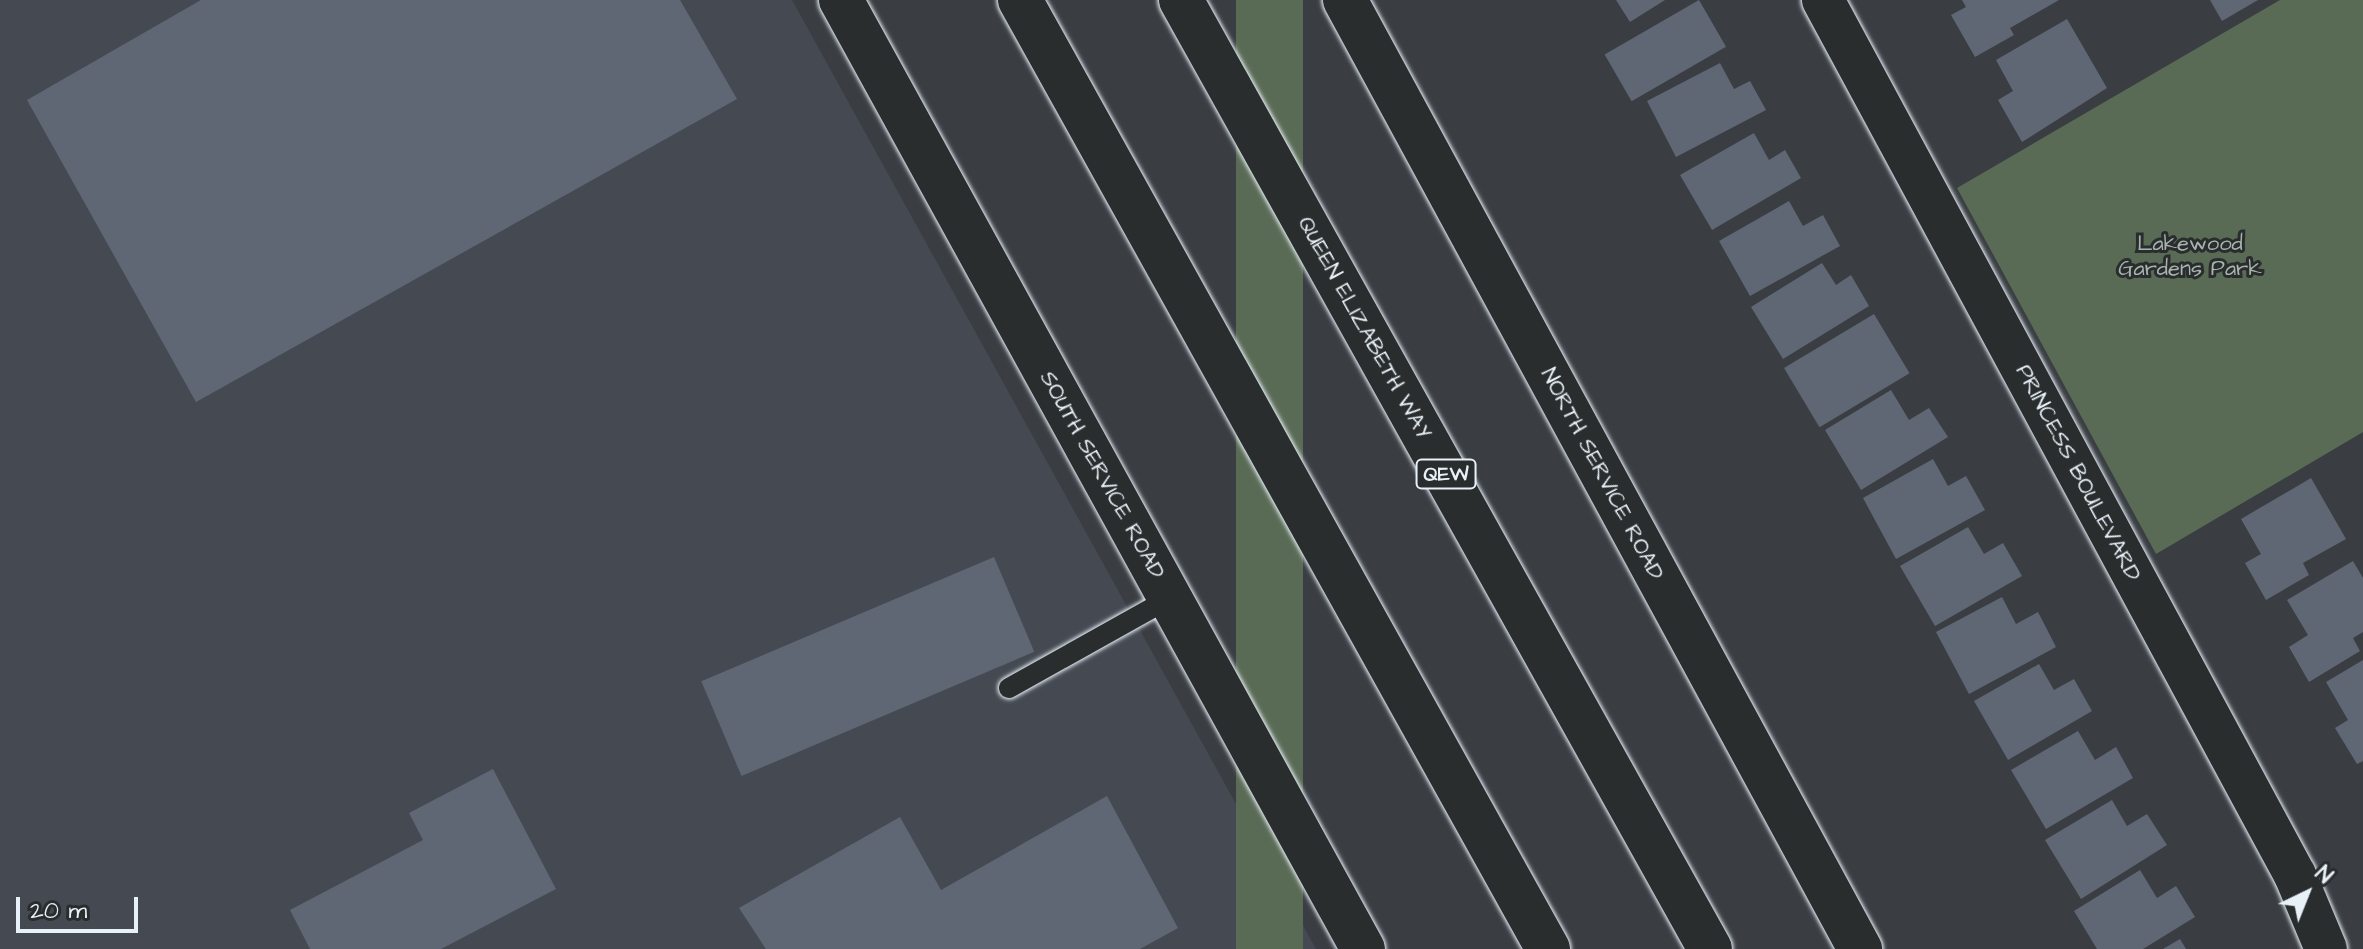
<!DOCTYPE html>
<html>
<head>
<meta charset="utf-8">
<style>
  body { margin:0 }
  #map { position:relative; width:2363px; height:949px; overflow:hidden; background:#3a3e43; font-family:"Architects Daughter",sans-serif }
  div>[style] { position:absolute }
  [style*='--x'] { left:calc(var(--x)*1px); top:calc(var(--y)*1px); width:calc(var(--w)*1px); rotate:calc(var(--a)*1deg) }
  .built>* { inset:0; background:#454a52 }
  .green>* { inset:0; background:#5a6b55; transform-origin:0 0 }
  .building>* { inset:0; background:#5f6775; transform-origin:0 0 }
  .roads { filter:drop-shadow(0 0 2px #e8f1f8) drop-shadow(0 0 2px #e8f1f8) }
  .lane>* { height:20px; margin:-10px; padding:0 10px; transform-origin:10px; border-radius:10px; background:#2a2d2e }
  .street>* { height:42px; margin:-21px; padding:0 21px; transform-origin:21px; border-radius:21px; background:#2a2d2e }
  .secondary>* { height:44px; margin:-22px; padding:0 22px; transform-origin:22px; border-radius:22px; background:#2a2d2e }
  .highway>* { height:44px; margin:-22px; padding:0 22px; transform-origin:22px; border-radius:22px; background:#2a2d2e }
  span { translate:-50% -50%; white-space:nowrap; text-align:center; line-height:1.15; -webkit-text-stroke:6px #2a2d2e; paint-order:stroke }
  .shield-label span { padding:2px 6px; background:#2a2d2e; border:2px solid; border-radius:6px; -webkit-text-stroke-width:0 }
  .shield-label { font-size:20px; color:#e8f1f8; font-weight:700 }
  .park-label { font-size:22px; color:#a8b5af }
  .street-label { font-size:22px; color:#e8f1f8 }
  .north { position:absolute; left:2267px; top:853px; width:80px; height:80px; -webkit-text-stroke:6px #2a2d2e; paint-order:stroke; rotate:43deg; font-size:22px; font-weight:700; line-height:32px; text-align:center; color:#e8f1f8 }
  .north::after { content:''; display:block; margin:auto; width:28px; height:36px; background:#e8f1f8; clip-path:polygon(50% 0,100% 100%,50% 72%,0 100%) }
  .scale { position:absolute; left:16px; top:897px; width:122px; height:36px; box-sizing:border-box; border:4px solid #e8f1f8; border-top:0; padding-left:10px; font-size:24px; line-height:28px; white-space:nowrap; color:#e8f1f8; -webkit-text-stroke:6px #2a2d2e; paint-order:stroke }
</style>
</head>
<body>
<div id="map">
  <div class="built">
    <i style="clip-path:polygon(0 0,792px 0,1316px 949px,0 949px)"></i>
  </div>
  <div class="green">
    <i style="left:1236px;top:0;width:67px;height:1079px"></i>
    <i style="clip-path:polygon(2280px 0,2363px 0,2363px 432px,2156px 554px,1957px 188px)"></i>
  </div>
  <div class="building">
    <i style="clip-path:polygon(201px 0,680px 0,737px 99px,196px 402px,27px 100px)"></i>
    <i style="clip-path:polygon(1616px 0,1665px 0,1630px 22px)"></i>
    <i style="left:1699px;top:0;width:54px;height:109px;rotate:60deg"></i>
    <i style="clip-path:polygon(1962px 0,2059px 0,2010px 28px,2014px 35px,1975px 57px,1951px 15px,1966px 7px)"></i>
    <i style="clip-path:polygon(2210px 0,2258px 0,2222px 21px)"></i>
    <i style="clip-path:polygon(2067px 19px,2107px 88px,2022px 142px,1998px 100px,2013px 91px,1996px 60px)"></i>
    <i style="clip-path:polygon(1720px 63px,1734px 89px,1750px 81px,1766px 110px,1676px 157px,1647px 101px)"></i>
    <i style="clip-path:polygon(1754px 133px,1769px 160px,1785px 150px,1801px 178px,1712px 230px,1680px 175px)"></i>
    <i style="clip-path:polygon(1789px 201px,1803px 226px,1823px 215px,1840px 246px,1750px 296px,1719px 241px)"></i>
    <i style="clip-path:polygon(1822px 263px,1836px 285px,1851px 275px,1869px 306px,1783px 359px,1751px 307px)"></i>
    <i style="left:1874px;top:314px;width:69px;height:105px;rotate:59deg"></i>
    <i style="clip-path:polygon(1891px 390px,1909px 420px,1929px 408px,1948px 437px,1861px 490px,1825px 430px)"></i>
    <i style="clip-path:polygon(1933px 459px,1948px 486px,1966px 476px,1985px 510px,1896px 559px,1863px 498px)"></i>
    <i style="clip-path:polygon(2311px 478px,2346px 539px,2303px 563px,2309px 575px,2266px 600px,2245px 563px,2261px 554px,2241px 519px)"></i>
    <i style="clip-path:polygon(1968px 527px,1984px 554px,2003px 543px,2022px 576px,1935px 626px,1900px 566px)"></i>
    <i style="left:994px;top:557px;width:103px;height:318px;rotate:67deg"></i>
    <i style="clip-path:polygon(2353px 561px,2363px 578px,2363px 632px,2353px 638px,2360px 651px,2309px 682px,2289px 647px,2308px 635px,2287px 600px)"></i>
    <i style="clip-path:polygon(2002px 597px,2016px 624px,2038px 612px,2056px 647px,1969px 694px,1936px 632px)"></i>
    <i style="clip-path:polygon(2363px 660px,2363px 761px,2357px 764px,2335px 728px,2348px 720px,2326px 682px)"></i>
    <i style="clip-path:polygon(2039px 664px,2054px 690px,2074px 679px,2092px 711px,2008px 760px,1974px 701px)"></i>
    <i style="clip-path:polygon(2078px 731px,2095px 760px,2116px 747px,2133px 778px,2046px 829px,2011px 770px)"></i>
    <i style="clip-path:polygon(493px 769px,556px 889px,441px 949px,310px 949px,290px 910px,423px 840px,409px 813px)"></i>
    <i style="clip-path:polygon(1107px 796px,1178px 928px,1140px 949px,766px 949px,739px 908px,900px 817px,941px 890px)"></i>
    <i style="clip-path:polygon(2112px 800px,2127px 826px,2147px 814px,2167px 845px,2081px 899px,2045px 840px)"></i>
    <i style="clip-path:polygon(2140px 870px,2157px 898px,2176px 886px,2195px 917px,2143px 949px,2097px 949px,2074px 911px)"></i>
    <i style="clip-path:polygon(2180px 939px,2186px 949px,2163px 949px)"></i>
  </div>
  <div class="roads">
    <div class="lane">
      <i style="--x:1009;--y:688;--w:184;--a:-29.2"></i>
    </div>
    <div class="street">
      <i style="--x:1823;--y:0;--w:994;--a:61.66"></i>
      <i style="--x:2295;--y:875;--w:80;--a:67.3"></i>
    </div>
    <div class="secondary">
      <i style="--x:841;--y:0;--w:1083;--a:61.19"></i>
      <i style="--x:1345;--y:0;--w:1080;--a:61.51"></i>
    </div>
    <div class="highway">
      <i style="--x:1020;--y:0;--w:1086;--a:60.91"></i>
      <i style="--x:1181;--y:0;--w:1086;--a:60.86"></i>
    </div>
  </div>
  <div class="shield-label">
    <span style="left:1446px;top:474px">QEW</span>
  </div>
  <div class="park-label">
    <span style="left:2190px;top:256px">Lakewood<br>Gardens Park</span>
  </div>
  <div class="street-label">
    <span style="left:1364px;top:328px;rotate:61deg">QUEEN ELIZABETH WAY</span>
    <span style="left:2078px;top:473px;rotate:62deg">PRINCESS BOULEVARD</span>
    <span style="left:1602px;top:474px;rotate:62deg">NORTH SERVICE ROAD</span>
    <span style="left:1102px;top:475px;rotate:61deg">SOUTH SERVICE ROAD</span>
  </div>
  <div class="north">N</div>
  <div class="scale">20 m</div>
</div>
</body>
</html>
